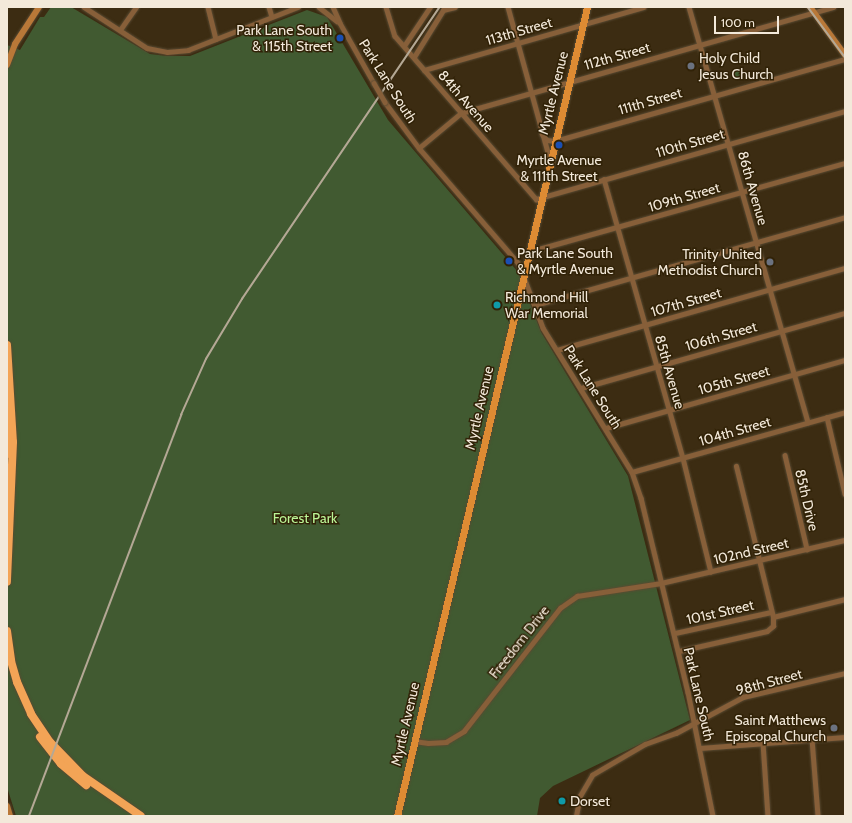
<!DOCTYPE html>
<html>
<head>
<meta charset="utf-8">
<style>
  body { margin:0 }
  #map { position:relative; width:852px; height:823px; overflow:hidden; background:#3c2c12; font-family:Cabin,sans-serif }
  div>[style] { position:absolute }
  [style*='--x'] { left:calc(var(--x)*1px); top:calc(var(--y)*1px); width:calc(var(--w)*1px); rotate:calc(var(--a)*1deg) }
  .green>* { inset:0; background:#415a31 }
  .round { border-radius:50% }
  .roads { filter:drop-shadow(0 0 1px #594a32) drop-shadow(0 0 1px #594a32) }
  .street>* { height:4.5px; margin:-2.25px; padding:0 2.25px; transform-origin:2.25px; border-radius:2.25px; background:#875f39 }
  .secondary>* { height:6px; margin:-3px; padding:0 3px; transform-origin:3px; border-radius:3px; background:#b97838 }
  .primary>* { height:7px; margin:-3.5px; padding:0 3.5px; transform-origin:3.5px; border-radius:3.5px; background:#de8b33 }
  .highway>* { height:8px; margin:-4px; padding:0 4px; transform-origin:4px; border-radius:4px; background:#f3a456 }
  .rail>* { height:1.5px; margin:-0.75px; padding:0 0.75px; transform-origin:0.75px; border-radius:0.75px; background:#b4a895 }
  .bridges { filter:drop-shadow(0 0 1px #594a32) drop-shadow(0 0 1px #594a32) }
  .street-bridge>* { height:4.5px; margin:-2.25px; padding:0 2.25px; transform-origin:2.25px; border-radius:2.25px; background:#875f39 }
  .dots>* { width:11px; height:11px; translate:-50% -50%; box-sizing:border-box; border:2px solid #312207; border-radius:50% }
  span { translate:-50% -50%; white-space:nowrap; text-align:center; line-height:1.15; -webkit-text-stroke:3px #312207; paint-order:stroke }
  .poi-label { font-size:14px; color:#f3e9da }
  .right { translate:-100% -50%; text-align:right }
  .left { translate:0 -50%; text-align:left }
  .street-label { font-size:14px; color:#f3e9da }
  .park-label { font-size:14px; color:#bbf596 }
  .frame { position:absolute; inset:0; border:8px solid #f3e9da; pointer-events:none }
  .scale { position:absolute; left:714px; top:16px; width:65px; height:18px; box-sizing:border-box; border:2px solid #f3e9da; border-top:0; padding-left:5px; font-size:12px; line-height:14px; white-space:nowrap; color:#f3e9da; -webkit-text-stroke:3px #312207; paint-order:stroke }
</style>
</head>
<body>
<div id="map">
  <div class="green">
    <i style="clip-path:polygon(51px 7px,71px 7px,150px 54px,167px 56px,190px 56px,307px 10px,327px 17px,388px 120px,518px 272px,541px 332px,628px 476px,690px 720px,553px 786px,540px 798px,537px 816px,16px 816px,7px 787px,7px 45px,20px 50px,40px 17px,44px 17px)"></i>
    <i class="round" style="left:733px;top:70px;width:10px;height:10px"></i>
  </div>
  <div class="roads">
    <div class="street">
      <i style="--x:84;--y:7;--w:75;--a:33.1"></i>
      <i style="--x:147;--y:48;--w:20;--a:11"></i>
      <i style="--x:167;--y:52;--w:21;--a:-5"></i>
      <i style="--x:188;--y:50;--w:118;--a:-21.4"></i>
      <i style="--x:208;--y:7;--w:33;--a:76"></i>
      <i style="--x:269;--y:7;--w:10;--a:73"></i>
      <i style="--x:319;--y:7;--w:23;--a:38"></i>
      <i style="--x:333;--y:7;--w:17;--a:66"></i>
      <i style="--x:340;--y:23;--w:69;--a:60.5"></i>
      <i style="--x:386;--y:7;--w:30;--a:73"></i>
      <i style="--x:395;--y:36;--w:216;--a:49.1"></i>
      <i style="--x:536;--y:199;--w:321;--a:-15.9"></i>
      <i style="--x:508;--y:7;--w:158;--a:74.6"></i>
      <i style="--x:689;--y:7;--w:432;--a:74"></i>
      <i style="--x:443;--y:10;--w:12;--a:-14"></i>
      <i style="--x:120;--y:30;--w:28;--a:-55"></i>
      <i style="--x:404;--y:46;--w:47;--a:-56.3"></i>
      <i style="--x:414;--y:57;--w:59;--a:-58.2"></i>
      <i style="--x:424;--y:70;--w:228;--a:-16"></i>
      <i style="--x:385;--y:102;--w:57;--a:53.5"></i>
      <i style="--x:419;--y:148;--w:153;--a:49.2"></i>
      <i style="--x:519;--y:264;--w:68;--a:69.4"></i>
      <i style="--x:543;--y:328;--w:169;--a:58.3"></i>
      <i style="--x:632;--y:472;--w:28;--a:71"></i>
      <i style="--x:641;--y:498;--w:200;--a:76.4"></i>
      <i style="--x:688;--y:692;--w:126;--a:78.6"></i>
      <i style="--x:542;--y:134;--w:8;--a:50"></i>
      <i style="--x:547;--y:140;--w:8;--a:7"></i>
      <i style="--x:555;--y:141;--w:301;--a:-15.8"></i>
      <i style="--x:419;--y:148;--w:55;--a:-39.8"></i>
      <i style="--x:461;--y:113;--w:387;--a:-15.9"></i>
      <i style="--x:604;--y:179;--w:290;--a:74.2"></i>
      <i style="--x:683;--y:458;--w:117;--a:76.2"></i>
      <i style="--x:528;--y:252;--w:329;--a:-15.7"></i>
      <i style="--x:535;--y:305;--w:322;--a:-15.8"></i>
      <i style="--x:557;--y:350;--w:299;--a:-15.9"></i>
      <i style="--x:581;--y:388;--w:274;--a:-15.9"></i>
      <i style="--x:827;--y:417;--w:79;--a:76.8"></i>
      <i style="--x:606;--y:428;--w:248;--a:-15.9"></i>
      <i style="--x:785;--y:455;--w:97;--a:76.8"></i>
      <i style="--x:632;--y:472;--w:221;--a:-15.7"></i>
      <i style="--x:773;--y:617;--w:74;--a:-14"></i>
      <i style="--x:675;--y:633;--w:98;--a:-12.3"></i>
      <i style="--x:679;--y:651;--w:90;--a:-12.8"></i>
      <i style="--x:767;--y:631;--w:8;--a:-40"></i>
      <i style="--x:773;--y:626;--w:9;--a:-90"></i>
      <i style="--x:773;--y:617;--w:155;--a:-103.8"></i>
      <i style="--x:812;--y:739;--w:77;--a:85.5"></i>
      <i style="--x:414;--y:741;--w:14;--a:8"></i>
      <i style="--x:428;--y:743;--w:18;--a:-3"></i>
      <i style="--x:446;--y:742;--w:21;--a:-31"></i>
      <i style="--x:464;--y:731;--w:156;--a:-52"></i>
      <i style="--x:560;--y:608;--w:21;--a:-35"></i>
      <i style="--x:577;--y:596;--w:85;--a:-8.8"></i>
      <i style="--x:661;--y:583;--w:189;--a:-13.2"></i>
      <i style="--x:763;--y:743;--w:73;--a:86.1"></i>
      <i style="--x:700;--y:748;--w:145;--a:-4.3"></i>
      <i style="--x:576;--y:816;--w:20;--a:-79"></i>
      <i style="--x:580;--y:796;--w:24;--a:-60"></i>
      <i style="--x:592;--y:775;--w:61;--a:-30.3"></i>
      <i style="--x:645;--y:744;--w:33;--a:-20"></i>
      <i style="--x:676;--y:733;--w:76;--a:-28.2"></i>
      <i style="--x:743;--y:697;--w:105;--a:-13.2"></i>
    </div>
    <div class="secondary">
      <i style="--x:810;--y:7;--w:59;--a:53.9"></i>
      <i style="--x:7;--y:65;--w:22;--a:-69"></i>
      <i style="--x:15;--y:44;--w:44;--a:-57"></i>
      <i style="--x:7;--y:806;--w:10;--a:73"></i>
    </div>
    <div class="primary">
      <i style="--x:397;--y:816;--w:831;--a:-76.78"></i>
    </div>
    <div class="highway">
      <i style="--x:7;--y:345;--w:97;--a:86.5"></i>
      <i style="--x:13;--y:442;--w:140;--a:92.5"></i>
      <i style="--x:7;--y:428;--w:26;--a:88"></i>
      <i style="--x:7;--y:631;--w:30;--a:82"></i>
      <i style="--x:11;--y:661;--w:22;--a:74"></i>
      <i style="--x:17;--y:682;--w:35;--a:66"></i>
      <i style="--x:31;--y:714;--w:34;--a:56"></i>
      <i style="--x:50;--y:742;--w:47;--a:45.9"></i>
      <i style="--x:83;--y:776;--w:70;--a:34.6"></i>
      <i style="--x:40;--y:737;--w:34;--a:52"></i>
      <i style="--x:61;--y:764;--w:33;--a:40"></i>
    </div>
  </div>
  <div class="rail">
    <i style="--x:808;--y:7;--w:62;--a:53.5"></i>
    <i style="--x:29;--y:816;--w:429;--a:-69.2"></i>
    <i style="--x:181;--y:415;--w:61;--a:-65.9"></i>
    <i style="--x:206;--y:359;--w:70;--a:-59"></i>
    <i style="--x:242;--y:299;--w:353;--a:-55.9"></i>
  </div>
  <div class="bridges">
    <div class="street-bridge">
      <i style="--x:374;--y:83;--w:22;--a:60"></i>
    </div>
  </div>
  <div class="dots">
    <i style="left:340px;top:38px;background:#1a4fb4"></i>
    <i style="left:691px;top:66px;background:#6b7280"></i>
    <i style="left:559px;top:145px;background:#1a4fb4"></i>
    <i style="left:509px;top:261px;background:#1a4fb4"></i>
    <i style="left:770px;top:262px;background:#6b7280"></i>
    <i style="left:497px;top:305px;background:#0f9aa8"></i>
    <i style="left:834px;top:728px;background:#6b7280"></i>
    <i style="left:562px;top:801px;background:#0f9aa8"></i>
  </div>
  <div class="poi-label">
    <span class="right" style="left:332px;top:38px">Park Lane South<br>&amp; 115th Street</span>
    <span class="left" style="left:699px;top:66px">Holy Child<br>Jesus Church</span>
    <span style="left:559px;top:168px">Myrtle Avenue<br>&amp; 111th Street</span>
    <span class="left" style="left:517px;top:261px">Park Lane South<br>&amp; Myrtle Avenue</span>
    <span class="right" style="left:762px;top:262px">Trinity United<br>Methodist Church</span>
    <span class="left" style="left:505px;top:305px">Richmond Hill<br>War Memorial</span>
    <span class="right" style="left:826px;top:728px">Saint Matthews<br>Episcopal Church</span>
    <span class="left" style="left:570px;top:801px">Dorset</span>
  </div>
  <div class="street-label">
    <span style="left:519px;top:31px;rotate:-16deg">113th Street</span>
    <span style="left:617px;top:56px;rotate:-16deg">112th Street</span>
    <span style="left:388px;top:81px;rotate:58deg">Park Lane South</span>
    <span style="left:553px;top:93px;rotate:-76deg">Myrtle Avenue</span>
    <span style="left:466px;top:101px;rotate:49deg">84th Avenue</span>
    <span style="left:650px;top:101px;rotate:-16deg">111th Street</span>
    <span style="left:690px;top:143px;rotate:-16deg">110th Street</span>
    <span style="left:753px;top:188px;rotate:74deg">86th Avenue</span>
    <span style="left:684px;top:197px;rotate:-16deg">109th Street</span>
    <span style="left:686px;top:302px;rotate:-16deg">107th Street</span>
    <span style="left:721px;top:336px;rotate:-16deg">106th Street</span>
    <span style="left:670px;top:372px;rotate:74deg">85th Avenue</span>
    <span style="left:734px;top:380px;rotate:-16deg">105th Street</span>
    <span style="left:593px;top:387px;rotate:58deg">Park Lane South</span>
    <span style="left:479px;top:408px;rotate:-77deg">Myrtle Avenue</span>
    <span style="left:735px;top:431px;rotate:-16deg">104th Street</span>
    <span style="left:807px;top:500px;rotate:77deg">85th Drive</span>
    <span style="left:751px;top:551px;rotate:-13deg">102nd Street</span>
    <span style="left:720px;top:612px;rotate:-13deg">101st Street</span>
    <span style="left:519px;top:642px;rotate:-52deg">Freedom Drive</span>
    <span style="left:769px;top:682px;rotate:-15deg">98th Street</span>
    <span style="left:699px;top:694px;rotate:77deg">Park Lane South</span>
    <span style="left:405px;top:724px;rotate:-77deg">Myrtle Avenue</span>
  </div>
  <div class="park-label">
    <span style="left:305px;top:518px">Forest Park</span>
  </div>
  <div class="frame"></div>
  <div class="scale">100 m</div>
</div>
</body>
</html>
